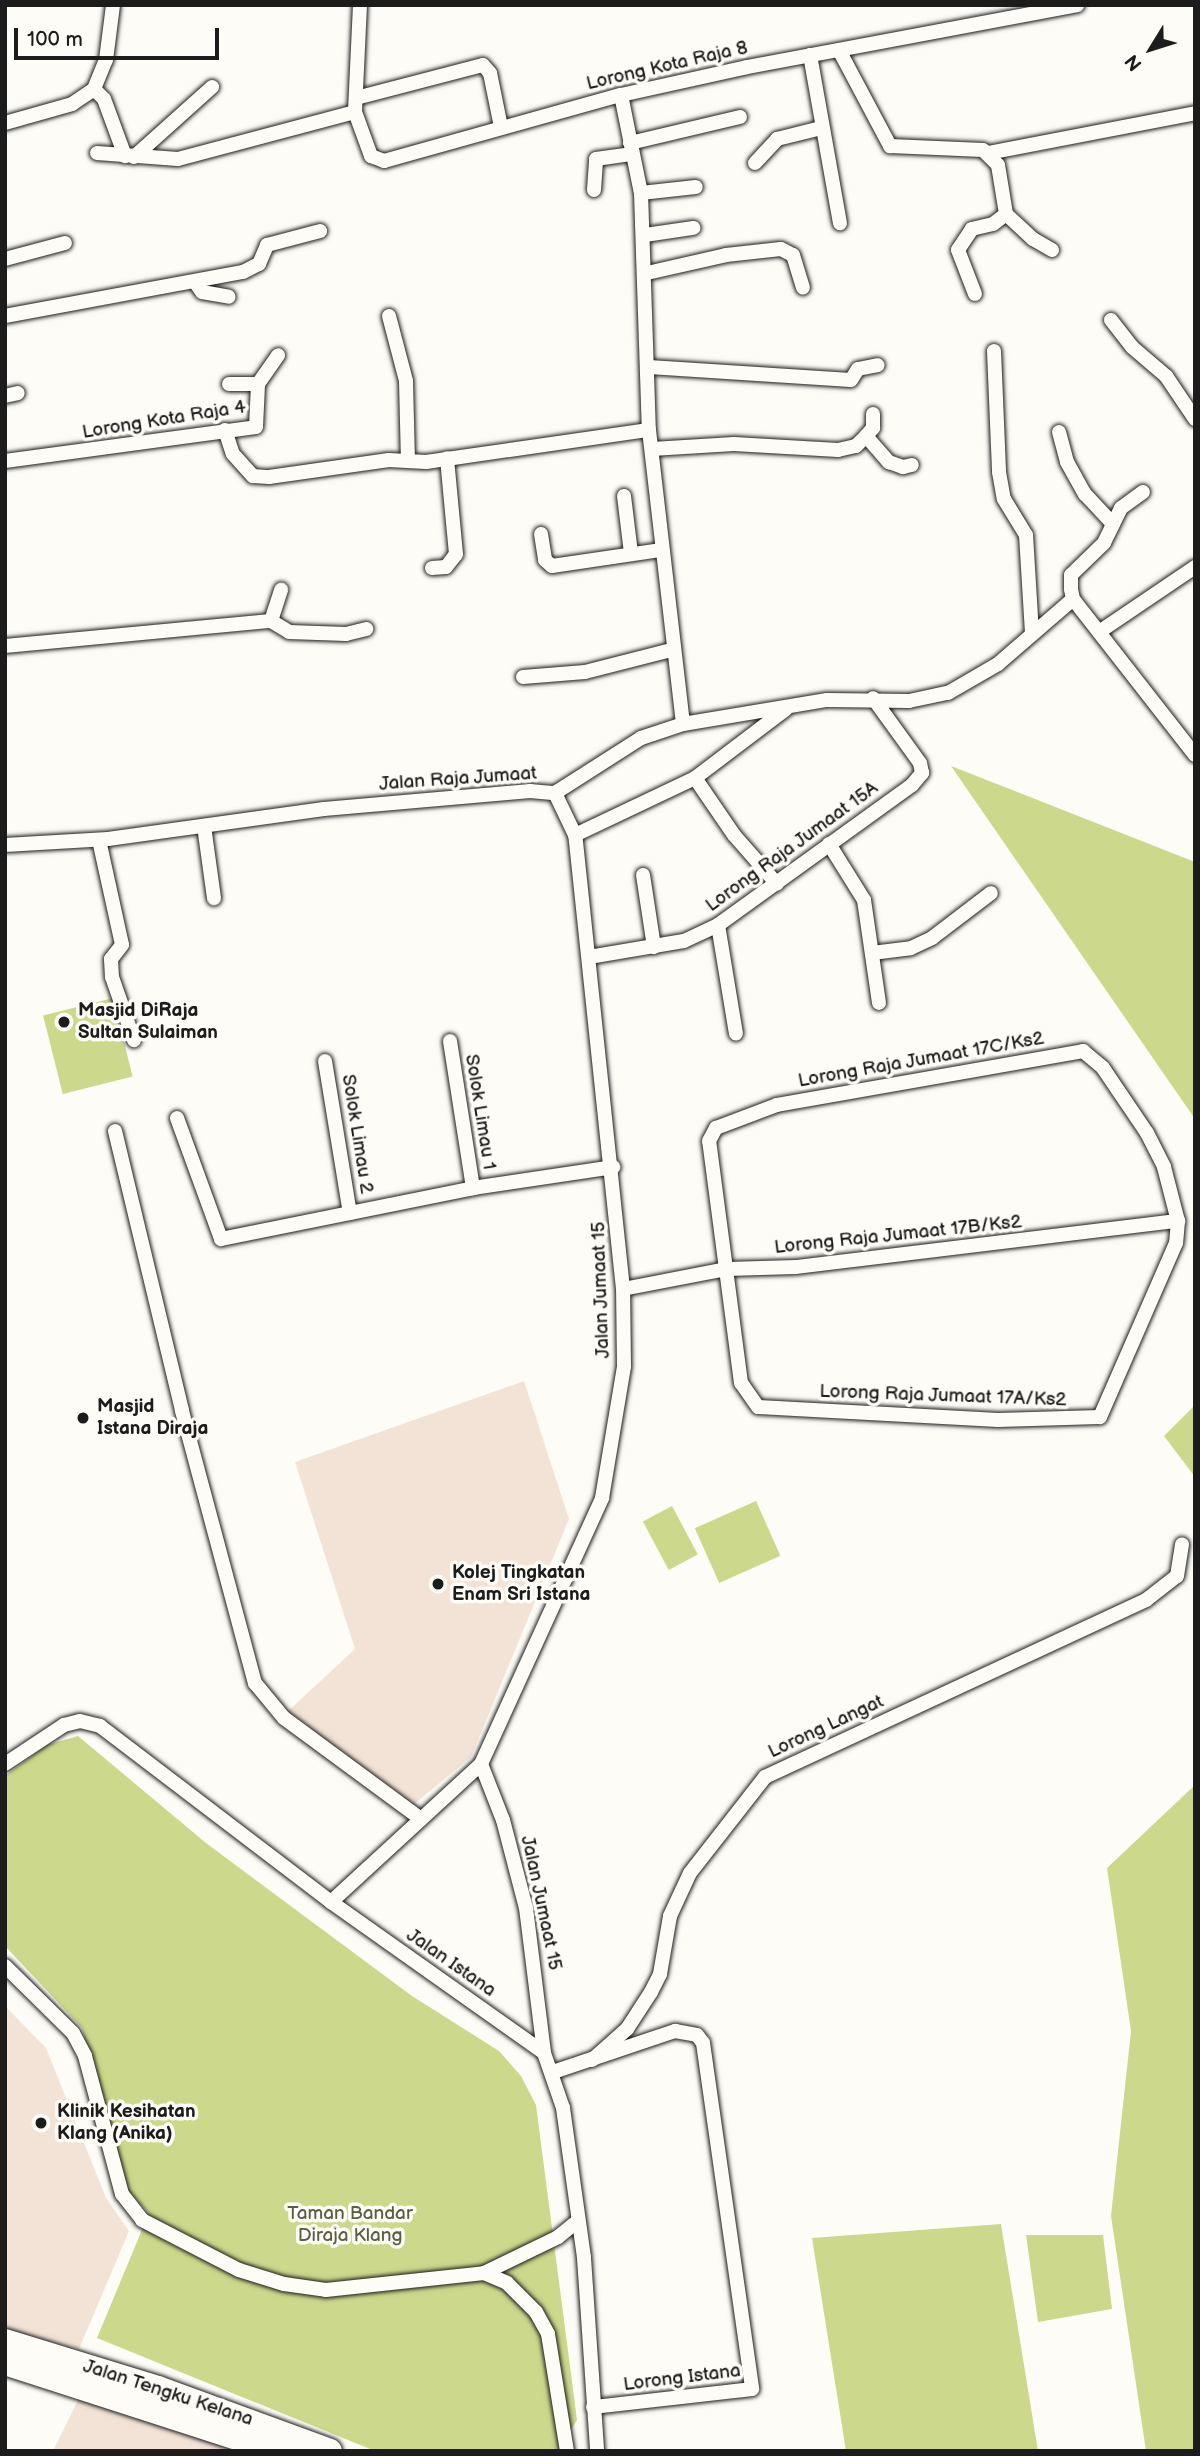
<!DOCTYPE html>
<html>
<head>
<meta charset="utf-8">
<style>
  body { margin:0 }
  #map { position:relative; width:1200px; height:2456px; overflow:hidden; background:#fdfcf7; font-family:"Balsamiq Sans",sans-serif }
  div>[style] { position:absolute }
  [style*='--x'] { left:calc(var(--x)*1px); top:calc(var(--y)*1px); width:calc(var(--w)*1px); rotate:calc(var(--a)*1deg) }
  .built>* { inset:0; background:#f2e3d6 }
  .green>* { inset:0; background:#ccd98c; transform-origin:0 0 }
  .roads { filter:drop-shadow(0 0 2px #1c1c1c) drop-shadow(0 0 2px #1c1c1c) }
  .street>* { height:14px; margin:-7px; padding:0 7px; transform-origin:7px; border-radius:7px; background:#fdfcf7 }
  .highway>* { height:24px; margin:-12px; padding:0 12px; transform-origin:12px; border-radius:12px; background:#fdfcf7 }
  .dots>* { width:19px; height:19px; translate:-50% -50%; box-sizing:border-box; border:4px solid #fdfcf7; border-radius:50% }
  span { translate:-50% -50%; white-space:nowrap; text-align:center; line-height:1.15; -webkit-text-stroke:7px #fdfcf7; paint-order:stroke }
  .street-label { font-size:19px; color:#1c1c1c }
  .poi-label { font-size:19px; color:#1c1c1c; font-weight:700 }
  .left { translate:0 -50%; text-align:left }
  .park-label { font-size:19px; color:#5a5e43 }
  .frame { position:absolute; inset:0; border:7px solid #1c1c1c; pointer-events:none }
  .north { position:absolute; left:1116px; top:14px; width:70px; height:70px; -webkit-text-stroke:5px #fdfcf7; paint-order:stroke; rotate:232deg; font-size:19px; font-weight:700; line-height:28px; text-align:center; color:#1c1c1c }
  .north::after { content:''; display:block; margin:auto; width:24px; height:32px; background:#1c1c1c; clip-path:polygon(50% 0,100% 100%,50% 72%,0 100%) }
  .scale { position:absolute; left:14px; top:28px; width:205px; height:32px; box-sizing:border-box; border:4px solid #1c1c1c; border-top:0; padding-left:9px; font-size:21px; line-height:24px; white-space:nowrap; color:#1c1c1c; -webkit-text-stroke:5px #fdfcf7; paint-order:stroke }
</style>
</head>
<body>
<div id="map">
  <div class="built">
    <i style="clip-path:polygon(524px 1381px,569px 1519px,471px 1757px,413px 1805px,284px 1715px,355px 1649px,295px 1462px)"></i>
    <i style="clip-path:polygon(5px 2006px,46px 2048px,106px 2198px,129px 2231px,79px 2349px,5px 2330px)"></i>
    <i style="clip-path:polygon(79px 2398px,138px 2415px,235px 2451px,53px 2451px)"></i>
  </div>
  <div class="green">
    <i style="clip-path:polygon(951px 766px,1195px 862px,1195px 1119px)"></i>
    <i style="left:113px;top:998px;width:81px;height:72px;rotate:76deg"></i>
    <i style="clip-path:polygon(1195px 1405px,1195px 1477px,1164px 1436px)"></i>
    <i style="left:756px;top:1501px;width:60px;height:67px;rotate:66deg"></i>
    <i style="left:672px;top:1506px;width:55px;height:33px;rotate:62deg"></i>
    <i style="clip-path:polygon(78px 1736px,206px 1843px,412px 1996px,499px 2051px,521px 2076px,536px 2105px,577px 2420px,558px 2451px,375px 2451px,97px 2338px,149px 2213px,125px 2188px,82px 2028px,5px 1946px,5px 1776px,47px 1745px)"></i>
    <i style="clip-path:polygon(1195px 1785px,1195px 2451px,1146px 2451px,1111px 2216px,1131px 2031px,1107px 1868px)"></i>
    <i style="clip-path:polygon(1001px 2224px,1038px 2451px,846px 2451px,812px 2238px)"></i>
    <i style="clip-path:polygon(1026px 2235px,1103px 2235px,1112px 2309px,1038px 2322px)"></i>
  </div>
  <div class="roads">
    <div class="street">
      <i style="--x:360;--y:5;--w:107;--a:92.7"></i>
      <i style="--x:355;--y:112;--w:47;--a:70"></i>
      <i style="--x:371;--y:156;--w:14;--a:21"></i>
      <i style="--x:384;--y:161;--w:246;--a:-15.6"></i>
      <i style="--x:621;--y:95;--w:129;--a:-12.5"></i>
      <i style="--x:747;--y:67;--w:336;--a:-10.6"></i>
      <i style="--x:839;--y:50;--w:109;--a:62"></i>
      <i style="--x:890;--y:146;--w:93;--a:2.5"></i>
      <i style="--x:983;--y:150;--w:21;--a:45"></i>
      <i style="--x:998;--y:165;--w:50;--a:80.7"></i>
      <i style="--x:1006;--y:214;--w:16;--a:142"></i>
      <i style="--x:993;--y:224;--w:22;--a:167"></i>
      <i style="--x:972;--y:229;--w:25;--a:124"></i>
      <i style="--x:958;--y:250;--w:47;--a:68.9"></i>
      <i style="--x:810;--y:55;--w:171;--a:79.9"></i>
      <i style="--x:94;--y:89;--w:14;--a:45"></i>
      <i style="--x:104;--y:99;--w:61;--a:69.8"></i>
      <i style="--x:621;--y:95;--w:100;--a:78.5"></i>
      <i style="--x:641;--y:193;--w:237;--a:88.1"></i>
      <i style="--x:649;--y:430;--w:296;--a:83.4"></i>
      <i style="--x:356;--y:98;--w:131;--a:-14.6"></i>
      <i style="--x:483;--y:65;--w:11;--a:49"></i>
      <i style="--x:490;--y:73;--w:55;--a:78.5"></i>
      <i style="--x:5;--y:123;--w:70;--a:-15.8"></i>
      <i style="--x:72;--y:104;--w:27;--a:-34"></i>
      <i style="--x:94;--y:89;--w:31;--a:-68"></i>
      <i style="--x:106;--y:60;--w:55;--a:-82.7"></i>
      <i style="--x:630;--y:143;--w:113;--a:-13.3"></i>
      <i style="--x:97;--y:153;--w:81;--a:4.2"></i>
      <i style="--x:178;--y:159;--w:183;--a:-14.9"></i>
      <i style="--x:988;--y:153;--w:211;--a:-10.9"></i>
      <i style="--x:134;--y:157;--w:105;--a:-41.9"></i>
      <i style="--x:755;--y:163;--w:33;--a:-47"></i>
      <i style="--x:777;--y:139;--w:45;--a:-14"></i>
      <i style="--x:594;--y:190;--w:31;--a:-86"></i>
      <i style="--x:596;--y:159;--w:35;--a:-8"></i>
      <i style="--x:641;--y:193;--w:55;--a:-6.2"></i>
      <i style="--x:1006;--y:214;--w:37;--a:43"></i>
      <i style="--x:1033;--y:239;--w:22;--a:30"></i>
      <i style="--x:645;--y:235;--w:49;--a:-8.3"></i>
      <i style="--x:5;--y:259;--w:62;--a:-14.9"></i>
      <i style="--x:647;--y:273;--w:81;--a:-12.8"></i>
      <i style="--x:726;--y:255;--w:55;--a:-6.2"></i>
      <i style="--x:781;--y:249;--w:13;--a:27"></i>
      <i style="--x:793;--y:255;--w:34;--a:73"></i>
      <i style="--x:195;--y:282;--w:12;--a:55"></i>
      <i style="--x:202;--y:292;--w:27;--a:10"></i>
      <i style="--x:5;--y:316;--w:242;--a:-10.5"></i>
      <i style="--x:243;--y:272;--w:18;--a:-27"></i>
      <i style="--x:259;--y:264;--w:21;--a:-67"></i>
      <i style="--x:267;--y:245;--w:55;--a:-14.8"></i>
      <i style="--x:389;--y:316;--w:67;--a:75.3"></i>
      <i style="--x:406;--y:381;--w:80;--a:88.6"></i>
      <i style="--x:1111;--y:320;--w:34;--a:52"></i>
      <i style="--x:1132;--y:347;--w:45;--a:40.5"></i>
      <i style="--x:1166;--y:376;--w:52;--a:56"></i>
      <i style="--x:994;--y:351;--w:121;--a:87.6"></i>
      <i style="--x:999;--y:472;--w:27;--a:80"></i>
      <i style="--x:1004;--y:499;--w:42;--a:58.6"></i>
      <i style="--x:1026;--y:535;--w:99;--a:86.5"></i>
      <i style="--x:649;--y:367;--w:202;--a:3.7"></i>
      <i style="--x:851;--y:380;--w:13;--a:-58"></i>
      <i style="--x:858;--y:369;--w:20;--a:-11"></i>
      <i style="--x:258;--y:384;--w:35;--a:-55"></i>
      <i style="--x:5;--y:396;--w:13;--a:-13"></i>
      <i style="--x:225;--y:430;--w:25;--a:72"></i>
      <i style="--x:233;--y:454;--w:30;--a:48"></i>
      <i style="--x:253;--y:476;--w:16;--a:4"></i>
      <i style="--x:269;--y:477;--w:121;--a:-8.1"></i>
      <i style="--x:389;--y:460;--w:37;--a:3"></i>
      <i style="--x:426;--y:462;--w:225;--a:-8.2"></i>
      <i style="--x:1059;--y:432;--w:31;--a:75"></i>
      <i style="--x:1067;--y:462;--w:37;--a:61"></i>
      <i style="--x:1085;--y:494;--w:41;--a:47"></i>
      <i style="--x:866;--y:436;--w:35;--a:49"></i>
      <i style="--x:889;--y:462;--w:15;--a:20"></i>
      <i style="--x:903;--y:467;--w:9;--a:-13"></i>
      <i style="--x:652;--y:449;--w:82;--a:-3.5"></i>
      <i style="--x:734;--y:444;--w:104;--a:3.3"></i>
      <i style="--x:838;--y:450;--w:18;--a:-13"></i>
      <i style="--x:856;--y:446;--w:14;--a:-45"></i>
      <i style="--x:866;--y:436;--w:11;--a:-49"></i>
      <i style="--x:873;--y:428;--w:14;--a:-90"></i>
      <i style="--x:5;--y:461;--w:253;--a:-7.7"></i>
      <i style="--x:256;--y:427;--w:43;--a:-87.3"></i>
      <i style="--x:258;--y:384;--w:29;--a:180"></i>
      <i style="--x:1143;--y:492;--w:27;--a:144"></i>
      <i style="--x:1121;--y:508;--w:39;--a:116"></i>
      <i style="--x:1104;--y:543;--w:46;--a:135.9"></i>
      <i style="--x:1071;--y:575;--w:14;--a:90"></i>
      <i style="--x:1071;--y:589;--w:10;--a:79"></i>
      <i style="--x:1073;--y:599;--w:198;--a:52"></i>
      <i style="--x:624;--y:496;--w:57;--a:83"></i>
      <i style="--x:541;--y:534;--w:26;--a:81"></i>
      <i style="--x:545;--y:560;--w:9;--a:41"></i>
      <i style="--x:552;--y:566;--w:109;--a:-8.4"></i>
      <i style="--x:432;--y:568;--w:14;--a:-4"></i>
      <i style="--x:446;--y:567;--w:16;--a:-52"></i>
      <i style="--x:456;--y:554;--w:96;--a:-95.4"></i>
      <i style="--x:271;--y:621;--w:21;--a:31"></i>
      <i style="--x:289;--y:632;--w:57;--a:2"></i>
      <i style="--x:346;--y:634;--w:21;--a:-14"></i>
      <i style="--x:1099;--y:632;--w:116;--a:-34.1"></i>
      <i style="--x:5;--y:646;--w:267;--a:-5.4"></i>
      <i style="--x:271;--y:621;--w:33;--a:-72"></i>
      <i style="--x:523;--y:677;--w:62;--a:-4.6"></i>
      <i style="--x:585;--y:672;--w:89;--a:-14.3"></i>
      <i style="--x:695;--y:778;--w:69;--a:55.6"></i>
      <i style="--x:734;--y:835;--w:65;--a:48.7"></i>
      <i style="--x:204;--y:826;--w:73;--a:82.1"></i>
      <i style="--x:575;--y:835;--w:133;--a:-25.4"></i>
      <i style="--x:695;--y:778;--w:114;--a:-37.2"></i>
      <i style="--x:99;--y:840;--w:107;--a:77.6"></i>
      <i style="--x:122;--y:945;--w:18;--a:128"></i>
      <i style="--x:111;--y:959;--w:18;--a:87"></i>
      <i style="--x:112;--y:977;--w:67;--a:70.8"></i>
      <i style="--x:829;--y:844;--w:66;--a:58"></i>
      <i style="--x:864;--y:900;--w:104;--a:81.7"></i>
      <i style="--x:5;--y:845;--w:103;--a:-3.3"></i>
      <i style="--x:108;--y:839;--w:218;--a:-7.9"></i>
      <i style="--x:324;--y:809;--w:207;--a:-5"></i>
      <i style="--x:530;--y:791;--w:25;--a:5"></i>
      <i style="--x:555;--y:793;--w:102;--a:-32.6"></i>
      <i style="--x:641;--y:738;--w:44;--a:-18.4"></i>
      <i style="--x:683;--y:724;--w:146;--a:-9.5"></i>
      <i style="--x:827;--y:700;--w:82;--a:0.7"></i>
      <i style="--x:909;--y:701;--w:40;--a:-12"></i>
      <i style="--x:948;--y:693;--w:58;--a:-30.1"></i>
      <i style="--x:998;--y:664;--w:99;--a:-40.9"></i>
      <i style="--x:643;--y:875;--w:73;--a:81.3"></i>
      <i style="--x:718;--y:925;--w:110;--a:80.6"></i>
      <i style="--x:872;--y:953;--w:39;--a:-7"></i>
      <i style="--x:911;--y:948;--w:23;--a:-25"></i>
      <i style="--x:932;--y:938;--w:74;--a:-37.3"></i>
      <i style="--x:589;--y:957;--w:96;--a:-9.6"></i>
      <i style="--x:684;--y:941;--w:38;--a:-25"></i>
      <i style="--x:718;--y:925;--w:239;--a:-35.8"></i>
      <i style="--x:912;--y:785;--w:16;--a:-50"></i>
      <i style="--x:922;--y:773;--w:10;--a:-101"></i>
      <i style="--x:920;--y:763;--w:80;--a:-125.9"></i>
      <i style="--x:450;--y:1041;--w:149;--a:81.1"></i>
      <i style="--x:1083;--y:1051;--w:26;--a:40"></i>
      <i style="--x:1103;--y:1068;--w:78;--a:55.9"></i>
      <i style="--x:1147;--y:1133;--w:38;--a:63"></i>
      <i style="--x:1164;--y:1167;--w:56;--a:75.5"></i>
      <i style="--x:1178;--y:1221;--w:22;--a:95"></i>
      <i style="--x:1176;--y:1243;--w:190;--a:113.6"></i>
      <i style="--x:1100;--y:1417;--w:102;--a:178.3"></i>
      <i style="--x:998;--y:1420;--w:240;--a:-176.9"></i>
      <i style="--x:758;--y:1407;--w:29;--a:-125"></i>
      <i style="--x:741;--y:1383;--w:244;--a:-97.5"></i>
      <i style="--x:709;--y:1141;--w:15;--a:-62"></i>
      <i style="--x:716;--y:1128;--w:65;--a:-20.7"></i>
      <i style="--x:777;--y:1105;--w:311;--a:-10"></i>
      <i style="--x:325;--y:1061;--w:154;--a:80.7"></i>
      <i style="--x:177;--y:1118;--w:129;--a:70"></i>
      <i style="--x:221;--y:1239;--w:257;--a:-11.4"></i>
      <i style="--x:473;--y:1188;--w:142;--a:-8.5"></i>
      <i style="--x:115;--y:1131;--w:288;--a:76.5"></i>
      <i style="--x:182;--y:1411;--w:282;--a:75"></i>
      <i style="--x:255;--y:1683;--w:45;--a:50.4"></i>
      <i style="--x:284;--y:1718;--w:170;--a:36.4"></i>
      <i style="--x:623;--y:1289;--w:106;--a:-10.9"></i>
      <i style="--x:727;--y:1269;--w:69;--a:-1.7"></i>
      <i style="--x:796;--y:1267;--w:385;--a:-6.9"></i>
      <i style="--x:5;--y:1764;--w:71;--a:-33.5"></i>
      <i style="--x:64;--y:1725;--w:16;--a:-14"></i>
      <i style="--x:80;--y:1721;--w:21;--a:14"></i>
      <i style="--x:100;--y:1726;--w:290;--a:37.3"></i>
      <i style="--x:331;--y:1902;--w:261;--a:35.3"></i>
      <i style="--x:544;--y:2053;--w:58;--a:70.9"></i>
      <i style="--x:563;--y:2108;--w:151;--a:82"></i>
      <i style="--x:584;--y:2258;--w:193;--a:86.1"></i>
      <i style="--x:481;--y:1764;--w:60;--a:68.6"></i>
      <i style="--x:503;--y:1820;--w:91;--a:75.4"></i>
      <i style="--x:526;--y:1908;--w:146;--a:82.9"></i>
      <i style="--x:331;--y:1902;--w:204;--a:-42.6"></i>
      <i style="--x:481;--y:1764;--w:292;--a:-65.5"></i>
      <i style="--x:602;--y:1498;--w:134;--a:-80.5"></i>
      <i style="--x:624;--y:1366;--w:77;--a:-90.7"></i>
      <i style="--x:623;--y:1289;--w:457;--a:-96"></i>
      <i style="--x:575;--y:835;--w:47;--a:-115.5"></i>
      <i style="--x:5;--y:1966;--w:95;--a:44.6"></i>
      <i style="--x:73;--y:2033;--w:26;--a:62"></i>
      <i style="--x:85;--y:2056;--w:143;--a:75"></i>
      <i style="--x:122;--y:2194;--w:33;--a:52"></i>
      <i style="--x:142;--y:2220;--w:109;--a:27.3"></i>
      <i style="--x:239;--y:2270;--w:47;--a:17.3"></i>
      <i style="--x:284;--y:2284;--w:42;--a:8.1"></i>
      <i style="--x:326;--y:2290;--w:159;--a:-6.1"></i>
      <i style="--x:484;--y:2273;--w:25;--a:23"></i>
      <i style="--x:507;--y:2283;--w:41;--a:45"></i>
      <i style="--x:536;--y:2312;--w:25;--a:61"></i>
      <i style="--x:548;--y:2334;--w:119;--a:80.8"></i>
      <i style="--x:592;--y:2060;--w:47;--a:-41.5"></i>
      <i style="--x:627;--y:2029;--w:44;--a:-57"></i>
      <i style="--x:651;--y:1992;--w:20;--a:-63"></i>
      <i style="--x:660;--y:1974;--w:59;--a:-80.2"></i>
      <i style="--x:670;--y:1916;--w:47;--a:-65.1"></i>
      <i style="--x:690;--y:1873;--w:122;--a:-52"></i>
      <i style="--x:765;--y:1777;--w:420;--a:-24.9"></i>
      <i style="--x:1146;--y:1600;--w:39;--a:-38"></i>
      <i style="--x:1177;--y:1576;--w:32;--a:-81"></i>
      <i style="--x:553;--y:2072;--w:129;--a:-18.6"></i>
      <i style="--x:675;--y:2031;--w:22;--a:10"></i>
      <i style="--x:697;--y:2035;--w:10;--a:53"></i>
      <i style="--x:703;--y:2043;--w:349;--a:81.9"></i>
      <i style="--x:752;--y:2389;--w:160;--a:173.5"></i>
      <i style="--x:484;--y:2273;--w:82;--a:-25.9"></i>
      <i style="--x:558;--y:2237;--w:26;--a:-39"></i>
    </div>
    <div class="highway">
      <i style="--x:5;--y:2341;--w:160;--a:17.1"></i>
      <i style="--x:158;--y:2388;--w:183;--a:20.1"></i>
      <i style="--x:5;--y:2363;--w:287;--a:17.9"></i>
    </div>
  </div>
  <div class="dots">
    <i style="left:64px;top:1022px;background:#1c1c1c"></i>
    <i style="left:83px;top:1418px;background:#1c1c1c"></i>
    <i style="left:438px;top:1584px;background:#1c1c1c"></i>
    <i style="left:41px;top:2123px;background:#1c1c1c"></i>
  </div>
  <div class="street-label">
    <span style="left:667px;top:66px;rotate:-13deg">Lorong Kota Raja 8</span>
    <span style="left:164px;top:420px;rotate:-9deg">Lorong Kota Raja 4</span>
    <span style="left:458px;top:779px;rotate:-4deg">Jalan Raja Jumaat</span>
    <span style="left:792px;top:847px;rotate:-36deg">Lorong Raja Jumaat 15A</span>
    <span style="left:921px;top:1060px;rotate:-10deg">Lorong Raja Jumaat 17C/Ks2</span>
    <span style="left:480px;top:1112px;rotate:81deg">Solok Limau 1</span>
    <span style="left:357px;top:1134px;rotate:81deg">Solok Limau 2</span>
    <span style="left:898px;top:1235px;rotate:-6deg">Lorong Raja Jumaat 17B/Ks2</span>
    <span style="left:601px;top:1290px;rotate:-92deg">Jalan Jumaat 15</span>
    <span style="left:943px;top:1396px;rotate:2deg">Lorong Raja Jumaat 17A/Ks2</span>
    <span style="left:826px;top:1727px;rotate:-25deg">Lorong Langat</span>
    <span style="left:541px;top:1903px;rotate:78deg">Jalan Jumaat 15</span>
    <span style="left:451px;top:1963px;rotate:35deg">Jalan Istana</span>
    <span style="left:682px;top:2378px;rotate:-7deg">Lorong Istana</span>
    <span style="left:168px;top:2393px;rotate:18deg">Jalan Tengku Kelana</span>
  </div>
  <div class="poi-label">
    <span class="left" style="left:78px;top:1022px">Masjid DiRaja<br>Sultan Sulaiman</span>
    <span class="left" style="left:97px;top:1418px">Masjid<br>Istana Diraja</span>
    <span class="left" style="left:452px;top:1584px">Kolej Tingkatan<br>Enam Sri Istana</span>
    <span class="left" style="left:57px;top:2123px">Klinik Kesihatan<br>Klang (Anika)</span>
  </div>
  <div class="park-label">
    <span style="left:350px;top:2225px">Taman Bandar<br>Diraja Klang</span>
  </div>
  <div class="frame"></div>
  <div class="north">N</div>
  <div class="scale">100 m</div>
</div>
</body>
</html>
